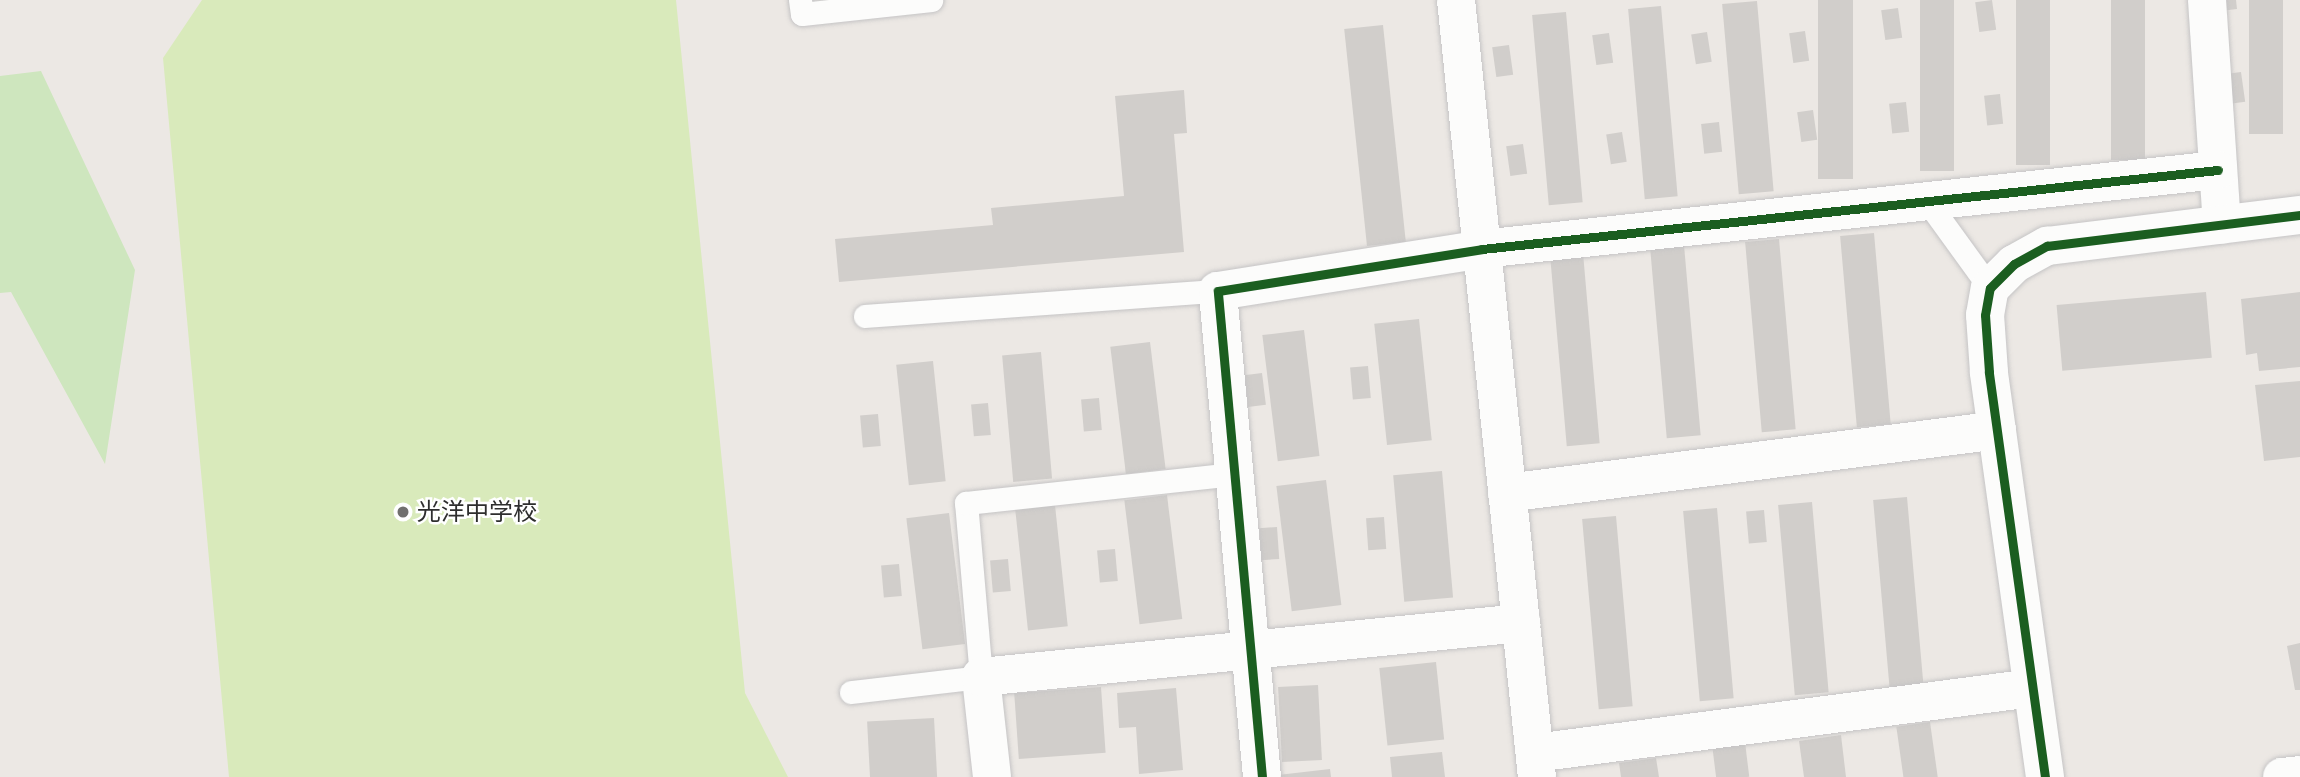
<!DOCTYPE html>
<html>
<head>
<meta charset="utf-8">
<style>
  body { margin:0 }
  #map { position:relative; width:2300px; height:777px; overflow:hidden; background:#ece8e4; font-family:Arial,"Noto Sans JP",sans-serif }
  div>[style] { position:absolute }
  [style*='--x'] { left:calc(var(--x)*1px); top:calc(var(--y)*1px); width:calc(var(--w)*1px); rotate:calc(var(--a)*1deg) }
  .green>* { inset:0; background:#cee6be }
  .pitch>* { inset:0; background:#d9eabb }
  .building>* { inset:0; background:#d1cecb; transform-origin:0 0 }
  .roads { filter:drop-shadow(0 0 2px #c5c4c5) drop-shadow(0 0 2px #c5c4c5) }
  .lane>* { height:23px; margin:-11.5px; padding:0 11.5px; transform-origin:11.5px; border-radius:11.5px; background:#fcfcfb }
  .street>* { height:38px; margin:-19px; padding:0 19px; transform-origin:19px; border-radius:19px; background:#fcfcfb }
  .secondary>* { height:38px; margin:-19px; padding:0 19px; transform-origin:19px; border-radius:19px; background:#fcfcfb }
  .cycleway>* { height:9px; margin:-4.5px; padding:0 4.5px; transform-origin:4.5px; border-radius:4.5px; background:#1b5e20 }
  .dots>* { width:19px; height:19px; translate:-50% -50%; box-sizing:border-box; border:4px solid #fff; border-radius:50% }
  span { translate:-50% -50%; white-space:nowrap; text-align:center; line-height:1.15; -webkit-text-stroke:5px #fff; paint-order:stroke }
  .poi-label { font-size:24px; color:#2e2e2e }
  .left { translate:0 -50%; text-align:left }
</style>
</head>
<body>
<div id="map">
  <div class="green">
    <i style="clip-path:polygon(41px 71px,135px 270px,105px 464px,11px 292px,0 293px,0 76px)"></i>
  </div>
  <div class="pitch">
    <i style="clip-path:polygon(202px 0,676px 0,745px 693px,788px 777px,229px 777px,163px 58px)"></i>
  </div>
  <div class="building">
    <i style="left:1818px;top:0;width:35px;height:179px"></i>
    <i style="left:1920px;top:0;width:34px;height:171px"></i>
    <i style="left:1992px;top:0;width:30px;height:17px;rotate:82deg"></i>
    <i style="left:2016px;top:0;width:34px;height:165px"></i>
    <i style="left:2111px;top:0;width:34px;height:160px"></i>
    <i style="clip-path:polygon(2219px 0,2236px 0,2237px 9px,2220px 11px)"></i>
    <i style="left:2249px;top:0;width:34px;height:134px"></i>
    <i style="left:1757px;top:1px;width:191px;height:35px;rotate:85deg"></i>
    <i style="left:1661px;top:6px;width:191px;height:33px;rotate:85deg"></i>
    <i style="left:1898px;top:8px;width:30px;height:17px;rotate:82deg"></i>
    <i style="left:1566px;top:12px;width:191px;height:34px;rotate:85deg"></i>
    <i style="left:1383px;top:25px;width:218px;height:39px;rotate:84deg"></i>
    <i style="left:1805px;top:31px;width:30px;height:16px;rotate:82deg"></i>
    <i style="left:1707px;top:32px;width:30px;height:16px;rotate:81deg"></i>
    <i style="left:1609px;top:33px;width:30px;height:17px;rotate:82deg"></i>
    <i style="left:1509px;top:45px;width:30px;height:17px;rotate:82deg"></i>
    <i style="left:2241px;top:72px;width:30px;height:17px;rotate:82deg"></i>
    <i style="clip-path:polygon(1184px 90px,1187px 133px,1174px 134px,1184px 252px,839px 282px,835px 239px,993px 225px,991px 208px,1124px 196px,1115px 96px)"></i>
    <i style="left:2000px;top:94px;width:30px;height:16px;rotate:84deg"></i>
    <i style="left:1906px;top:102px;width:30px;height:17px;rotate:84deg"></i>
    <i style="left:1813px;top:110px;width:30px;height:16px;rotate:82deg"></i>
    <i style="left:1719px;top:122px;width:30px;height:18px;rotate:84deg"></i>
    <i style="left:1622px;top:132px;width:30px;height:16px;rotate:81deg"></i>
    <i style="left:1523px;top:144px;width:30px;height:17px;rotate:82deg"></i>
    <i style="left:1874px;top:233px;width:192px;height:34px;rotate:85deg"></i>
    <i style="left:1779px;top:239px;width:191px;height:34px;rotate:85deg"></i>
    <i style="left:1684px;top:245px;width:191px;height:34px;rotate:85deg"></i>
    <i style="left:1583px;top:253px;width:191px;height:33px;rotate:85deg"></i>
    <i style="left:2206px;top:292px;width:66px;height:150px;rotate:85deg"></i>
    <i style="clip-path:polygon(2300px 292px,2300px 367px,2259px 371px,2257px 353px,2246px 355px,2241px 299px)"></i>
    <i style="left:1419px;top:319px;width:122px;height:45px;rotate:84deg"></i>
    <i style="left:1304px;top:330px;width:127px;height:42px;rotate:83deg"></i>
    <i style="left:1150px;top:342px;width:128px;height:40px;rotate:83deg"></i>
    <i style="left:1041px;top:352px;width:127px;height:39px;rotate:85deg"></i>
    <i style="left:933px;top:361px;width:121px;height:37px;rotate:84deg"></i>
    <i style="left:1368px;top:366px;width:32px;height:18px;rotate:85deg"></i>
    <i style="left:1262px;top:373px;width:32px;height:18px;rotate:83deg"></i>
    <i style="clip-path:polygon(2300px 381px,2300px 457px,2264px 461px,2255px 385px)"></i>
    <i style="left:1099px;top:398px;width:32px;height:18px;rotate:85deg"></i>
    <i style="left:988px;top:403px;width:32px;height:17px;rotate:85deg"></i>
    <i style="left:878px;top:414px;width:32px;height:18px;rotate:85deg"></i>
    <i style="left:1442px;top:471px;width:127px;height:49px;rotate:85deg"></i>
    <i style="left:1326px;top:480px;width:126px;height:50px;rotate:83deg"></i>
    <i style="left:1167px;top:495px;width:125px;height:43px;rotate:83deg"></i>
    <i style="left:1907px;top:497px;width:191px;height:34px;rotate:85deg"></i>
    <i style="left:1812px;top:502px;width:191px;height:34px;rotate:85deg"></i>
    <i style="left:1055px;top:505px;width:122px;height:40px;rotate:84deg"></i>
    <i style="left:1717px;top:508px;width:191px;height:34px;rotate:85deg"></i>
    <i style="left:1764px;top:510px;width:32px;height:18px;rotate:85deg"></i>
    <i style="left:949px;top:513px;width:132px;height:43px;rotate:83deg"></i>
    <i style="left:1616px;top:516px;width:191px;height:34px;rotate:85deg"></i>
    <i style="left:1384px;top:517px;width:32px;height:18px;rotate:86deg"></i>
    <i style="left:1277px;top:527px;width:32px;height:18px;rotate:86deg"></i>
    <i style="left:1115px;top:549px;width:32px;height:18px;rotate:85deg"></i>
    <i style="left:1008px;top:559px;width:32px;height:18px;rotate:85deg"></i>
    <i style="left:899px;top:564px;width:32px;height:18px;rotate:85deg"></i>
    <i style="clip-path:polygon(2300px 643px,2300px 690px,2295px 690px,2287px 646px)"></i>
    <i style="left:1436px;top:662px;width:78px;height:57px;rotate:84deg"></i>
    <i style="left:1318px;top:685px;width:75px;height:40px;rotate:87deg"></i>
    <i style="left:1101px;top:687px;width:66px;height:87px;rotate:86deg"></i>
    <i style="clip-path:polygon(1176px 688px,1183px 770px,1139px 774px,1136px 727px,1119px 728px,1117px 693px)"></i>
    <i style="left:934px;top:718px;width:59px;height:67px;rotate:87deg"></i>
    <i style="left:1930px;top:722px;width:56px;height:34px;rotate:82deg"></i>
    <i style="clip-path:polygon(1841px 735px,1846px 777px,1804px 777px,1799px 741px)"></i>
    <i style="left:1745px;top:742px;width:35px;height:33px;rotate:83deg"></i>
    <i style="clip-path:polygon(1442px 752px,1445px 777px,1392px 777px,1390px 757px)"></i>
    <i style="clip-path:polygon(1656px 758px,1659px 777px,1621px 777px,1619px 763px)"></i>
    <i style="clip-path:polygon(1330px 769px,1331px 777px,1278px 777px,1278px 775px)"></i>
  </div>
  <div class="roads">
    <div class="lane">
      <i style="--x:800;--y:0;--w:14;--a:82"></i>
      <i style="--x:802;--y:14;--w:130;--a:-6.2"></i>
      <i style="--x:1927;--y:201;--w:107;--a:54.1"></i>
      <i style="--x:865;--y:316;--w:354;--a:-4.1"></i>
      <i style="--x:851;--y:692;--w:131;--a:-6.6"></i>
      <i style="--x:981;--y:677;--w:175;--a:-94.9"></i>
      <i style="--x:966;--y:503;--w:269;--a:-6.2"></i>
    </div>
    <div class="street">
      <i style="--x:2207;--y:0;--w:225;--a:86.2"></i>
      <i style="--x:1507;--y:493;--w:494;--a:-7.3"></i>
      <i style="--x:1535;--y:753;--w:501;--a:-7.45"></i>
      <i style="--x:992;--y:777;--w:101;--a:-96.3"></i>
      <i style="--x:981;--y:677;--w:543;--a:-5.71"></i>
      <i style="--x:1262;--y:777;--w:488;--a:-95.2"></i>
      <i style="--x:1218;--y:291;--w:267;--a:-9"></i>
      <i style="--x:1482;--y:249;--w:740;--a:-6.13"></i>
      <i style="--x:2282;--y:777;--w:18;--a:-6"></i>
    </div>
    <div class="secondary">
      <i style="--x:1456;--y:0;--w:781;--a:84.05"></i>
      <i style="--x:2045;--y:777;--w:409;--a:-97.9"></i>
      <i style="--x:1989;--y:372;--w:57;--a:-94"></i>
      <i style="--x:1985;--y:315;--w:27;--a:-80"></i>
      <i style="--x:1990;--y:288;--w:34;--a:-45"></i>
      <i style="--x:2014;--y:264;--w:38;--a:-29"></i>
      <i style="--x:2047;--y:246;--w:255;--a:-7"></i>
    </div>
  </div>
  <div class="cycleway">
    <i style="--x:1262;--y:777;--w:488;--a:-95.2"></i>
    <i style="--x:1218;--y:291;--w:267;--a:-9"></i>
    <i style="--x:1482;--y:249;--w:740;--a:-6.13"></i>
    <i style="--x:2045;--y:777;--w:409;--a:-97.9"></i>
    <i style="--x:1989;--y:372;--w:57;--a:-94"></i>
    <i style="--x:1985;--y:315;--w:27;--a:-80"></i>
    <i style="--x:1990;--y:288;--w:34;--a:-45"></i>
    <i style="--x:2014;--y:264;--w:38;--a:-29"></i>
    <i style="--x:2047;--y:246;--w:255;--a:-7"></i>
  </div>
  <div class="dots">
    <i style="left:403px;top:512px;background:#706f6e"></i>
  </div>
  <div class="poi-label">
    <span class="left" style="left:417px;top:512px">光洋中学校</span>
  </div>
</div>
</body>
</html>
